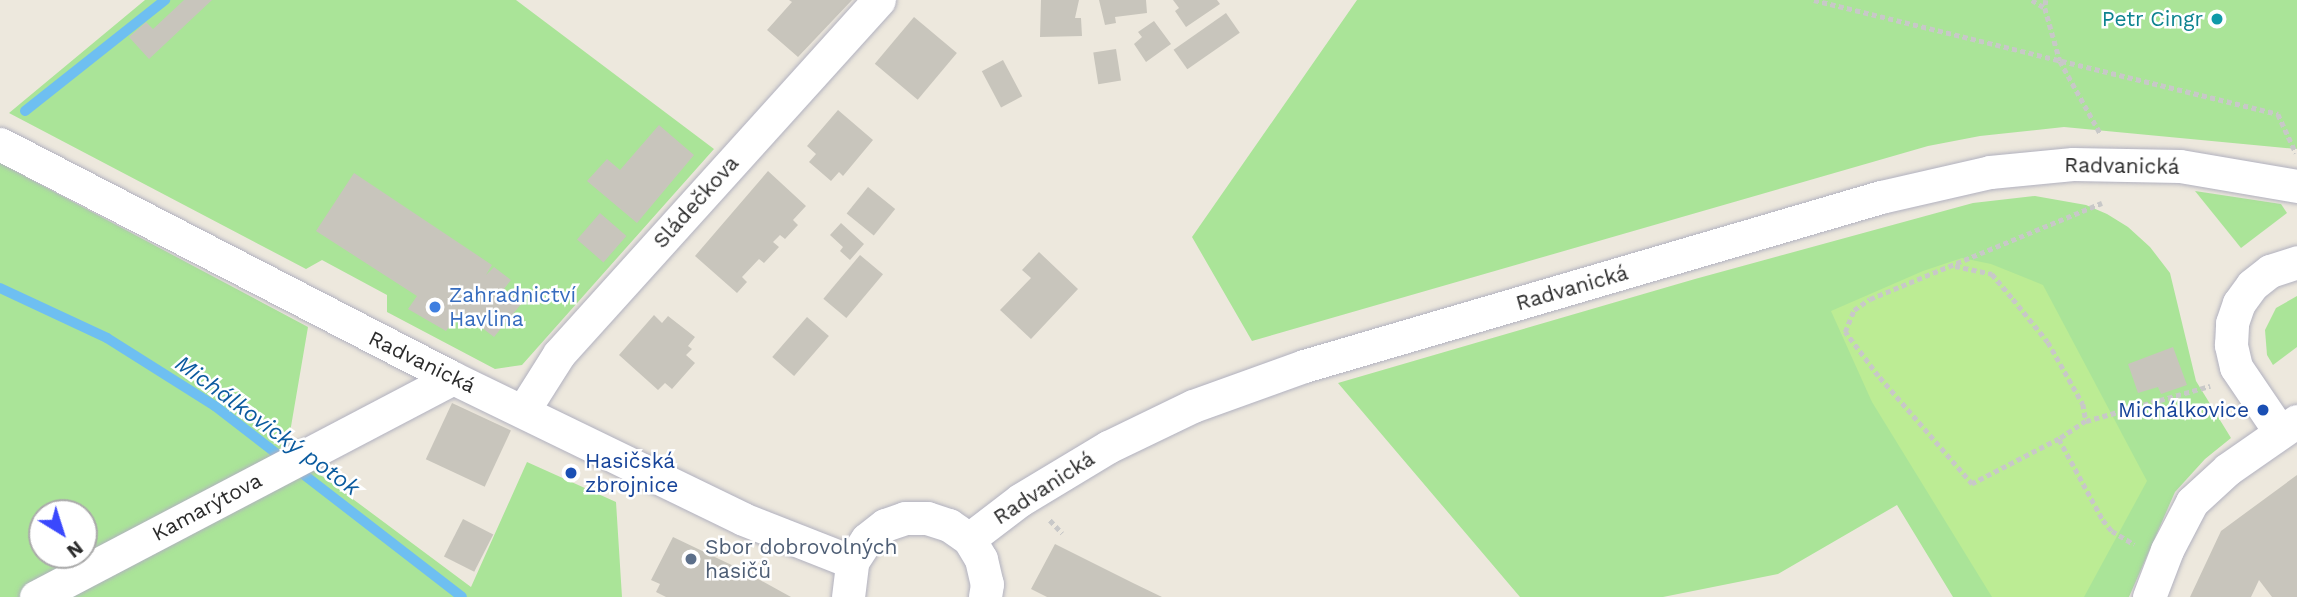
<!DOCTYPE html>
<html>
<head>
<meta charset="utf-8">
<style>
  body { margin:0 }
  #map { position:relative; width:2297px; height:597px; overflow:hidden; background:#ede8dd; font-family:"Work Sans",sans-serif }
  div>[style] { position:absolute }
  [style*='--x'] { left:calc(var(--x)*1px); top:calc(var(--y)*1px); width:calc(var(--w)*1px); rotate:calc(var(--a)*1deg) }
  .green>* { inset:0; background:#aae498 }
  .pitch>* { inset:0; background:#bcec94 }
  .stream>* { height:10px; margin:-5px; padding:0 5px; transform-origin:5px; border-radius:5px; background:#6ebff1 }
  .building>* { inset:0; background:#c8c5bc; transform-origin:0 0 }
  .path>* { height:4.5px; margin-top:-2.25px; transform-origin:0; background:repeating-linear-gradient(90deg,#c8c8c8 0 5px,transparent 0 8.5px) }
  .roads { filter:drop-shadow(0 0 2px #b1b1bf) drop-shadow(0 0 2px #b1b1bf) }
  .minor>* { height:33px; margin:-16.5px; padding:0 16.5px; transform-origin:16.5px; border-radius:16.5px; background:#fff }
  .dots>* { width:19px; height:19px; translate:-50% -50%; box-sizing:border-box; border:4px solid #fff; border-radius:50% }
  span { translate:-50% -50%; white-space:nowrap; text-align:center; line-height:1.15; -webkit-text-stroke:5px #fff; paint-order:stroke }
  .culture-label { font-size:21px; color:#0d838f }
  .right { translate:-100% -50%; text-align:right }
  .street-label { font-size:21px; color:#2b2b2b }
  .shop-label { font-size:21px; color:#366cbe }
  .left { translate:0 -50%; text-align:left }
  .transit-label { font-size:21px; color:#164399 }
  .service-label { font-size:21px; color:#4e5e75 }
  .water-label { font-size:23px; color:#0b5b9f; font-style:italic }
  .north { position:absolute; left:28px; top:499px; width:70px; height:70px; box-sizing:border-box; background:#fff; border:2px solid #aaa; border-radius:50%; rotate:142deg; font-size:19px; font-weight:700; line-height:28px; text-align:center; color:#2b2b2b }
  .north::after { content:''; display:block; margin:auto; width:24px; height:32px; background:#3a48fd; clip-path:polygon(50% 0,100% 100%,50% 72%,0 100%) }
</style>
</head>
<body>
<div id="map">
  <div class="green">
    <i style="clip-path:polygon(145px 0,516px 0,714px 149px,522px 365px,495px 369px,387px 312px,387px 295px,322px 260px,306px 269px,9px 113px)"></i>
    <i style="clip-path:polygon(1357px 0,2297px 0,2297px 149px,2064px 127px,1980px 136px,1928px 146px,1252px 341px,1192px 237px)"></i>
    <i style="clip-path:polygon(evenodd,0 163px,308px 327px,287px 450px,471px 587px,527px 462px,616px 502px,622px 597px,0 597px,0 163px,42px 513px,84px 513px,84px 555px,42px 555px,42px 513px)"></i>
    <i style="clip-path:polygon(2195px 191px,2281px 204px,2287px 213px,2241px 248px)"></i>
    <i style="clip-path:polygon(2035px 196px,2086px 205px,2107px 214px,2128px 227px,2150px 247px,2170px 273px,2196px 381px,2231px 438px,2205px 459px,2175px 492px,2129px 597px,1953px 597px,1897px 505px,1778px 574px,1663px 597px,1520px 597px,1338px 383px,1695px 279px,1973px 203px)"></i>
    <i style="clip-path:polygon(2297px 296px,2297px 347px,2273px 365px,2267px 355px,2265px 330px,2276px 308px)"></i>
  </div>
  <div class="pitch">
    <i style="clip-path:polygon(1962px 258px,1991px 264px,2043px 285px,2147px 481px,2084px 597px,1992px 597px,1872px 402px,1831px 311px,1923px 271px)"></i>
  </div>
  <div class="stream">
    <i style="--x:25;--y:111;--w:179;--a:-38.4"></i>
    <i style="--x:0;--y:288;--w:118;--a:25"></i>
    <i style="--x:107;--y:338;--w:128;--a:32.2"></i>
    <i style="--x:215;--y:406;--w:312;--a:37.7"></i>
  </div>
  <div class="building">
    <i style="clip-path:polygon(184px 0,212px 0,149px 59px,129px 37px,146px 22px,153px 29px)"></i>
    <i style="clip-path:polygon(789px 0,852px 0,798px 57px,767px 30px,792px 2px)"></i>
    <i style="clip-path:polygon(1041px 0,1079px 0,1075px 18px,1081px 18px,1082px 36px,1040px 37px)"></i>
    <i style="clip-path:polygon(1099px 0,1146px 0,1147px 13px,1115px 17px,1116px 23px,1105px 25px)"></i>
    <i style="clip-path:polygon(1173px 0,1217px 0,1220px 4px,1186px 27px,1175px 11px,1179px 8px)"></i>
    <i style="left:1226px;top:13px;width:24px;height:64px;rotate:55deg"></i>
    <i style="left:914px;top:17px;width:56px;height:61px;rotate:40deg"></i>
    <i style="clip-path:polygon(1154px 21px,1171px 44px,1146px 62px,1134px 44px,1142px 37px,1138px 32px)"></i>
    <i style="left:1116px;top:49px;width:32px;height:23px;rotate:81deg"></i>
    <i style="left:1003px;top:60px;width:41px;height:24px;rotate:62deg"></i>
    <i style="clip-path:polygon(838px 110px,873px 140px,843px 176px,839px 172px,831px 181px,809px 162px,816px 154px,807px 146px)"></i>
    <i style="clip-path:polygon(659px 125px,694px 155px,637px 223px,587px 181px,607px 159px,620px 170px)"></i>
    <i style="clip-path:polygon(768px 171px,806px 206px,793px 220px,798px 225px,785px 239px,780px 235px,773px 242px,779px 247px,764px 263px,759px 259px,742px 277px,747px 282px,737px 293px,695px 256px)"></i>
    <i style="clip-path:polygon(354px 173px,492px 265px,486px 275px,494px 267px,511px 280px,504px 289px,522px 303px,494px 337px,460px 311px,446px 331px,408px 309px,417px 296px,316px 231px)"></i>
    <i style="left:868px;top:187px;width:35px;height:34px;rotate:39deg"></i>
    <i style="left:600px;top:213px;width:35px;height:35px;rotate:41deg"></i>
    <i style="clip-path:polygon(841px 223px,864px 244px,850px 260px,840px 251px,843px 247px,830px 235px)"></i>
    <i style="clip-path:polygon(1039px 252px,1078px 289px,1031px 339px,1000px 310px,1031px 278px,1022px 270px)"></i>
    <i style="left:860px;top:255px;width:30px;height:57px;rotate:40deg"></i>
    <i style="clip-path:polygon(654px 315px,662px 323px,668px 316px,695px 337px,688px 346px,692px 349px,686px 355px,695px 363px,672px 389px,665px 383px,658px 390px,619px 355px)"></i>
    <i style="left:807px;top:317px;width:29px;height:53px;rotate:41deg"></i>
    <i style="clip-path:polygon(2173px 347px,2187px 385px,2161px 394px,2158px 387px,2138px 393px,2128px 364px)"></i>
    <i style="left:452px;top:403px;width:65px;height:62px;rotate:25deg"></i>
    <i style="clip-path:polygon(2297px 475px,2297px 597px,2272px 597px,2259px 580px,2251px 597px,2190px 597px,2221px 531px)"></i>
    <i style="left:463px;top:519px;width:34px;height:42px;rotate:27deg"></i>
    <i style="clip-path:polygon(673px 537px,740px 569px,791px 597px,666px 597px,656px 592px,660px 584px,651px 580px)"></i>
    <i style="clip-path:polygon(1055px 544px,1133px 583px,1162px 597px,1047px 597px,1031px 589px)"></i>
  </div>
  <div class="path">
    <i style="--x:1814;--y:0;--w:478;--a:13.8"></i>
    <i style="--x:2278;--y:114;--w:43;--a:65.2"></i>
    <i style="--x:2032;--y:0;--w:15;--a:32"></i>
    <i style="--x:2046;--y:0;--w:8;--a:97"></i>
    <i style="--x:2045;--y:8;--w:55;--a:74.2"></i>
    <i style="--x:2060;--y:61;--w:82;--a:60.9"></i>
    <i style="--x:1955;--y:266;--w:38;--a:12"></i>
    <i style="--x:1992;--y:274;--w:33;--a:50"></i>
    <i style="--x:2013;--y:299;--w:55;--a:50.9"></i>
    <i style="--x:2048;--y:342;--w:71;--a:60.6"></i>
    <i style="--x:2083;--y:404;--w:17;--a:80"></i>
    <i style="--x:2086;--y:421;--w:32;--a:146"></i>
    <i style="--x:2059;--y:439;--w:98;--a:152.7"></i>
    <i style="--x:1972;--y:484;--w:143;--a:-131"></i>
    <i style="--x:1878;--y:376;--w:55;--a:-126.9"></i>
    <i style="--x:1845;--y:332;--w:24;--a:-68"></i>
    <i style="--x:1854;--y:310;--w:19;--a:-35"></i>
    <i style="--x:1870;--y:299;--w:251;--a:-22.5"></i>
    <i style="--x:2086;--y:421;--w:129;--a:-15.8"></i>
    <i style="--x:2059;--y:439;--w:92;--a:61.5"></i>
    <i style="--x:2103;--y:520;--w:14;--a:51"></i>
    <i style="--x:2112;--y:531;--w:26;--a:31"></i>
    <i style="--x:1050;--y:520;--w:18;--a:47"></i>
  </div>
  <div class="roads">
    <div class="minor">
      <i style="--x:0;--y:144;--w:510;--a:27.32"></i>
      <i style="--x:453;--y:378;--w:322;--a:25.9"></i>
      <i style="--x:743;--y:519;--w:117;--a:21.5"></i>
      <i style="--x:523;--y:411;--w:67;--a:-57.7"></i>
      <i style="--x:559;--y:354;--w:477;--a:-47.9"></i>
      <i style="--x:2280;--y:432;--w:78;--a:-124.1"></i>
      <i style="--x:2236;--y:367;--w:23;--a:-103"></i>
      <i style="--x:2231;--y:345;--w:22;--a:-87"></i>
      <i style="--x:2232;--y:323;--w:21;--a:-71"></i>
      <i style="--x:2239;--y:303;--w:22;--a:-54"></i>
      <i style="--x:2252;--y:285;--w:23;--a:-38"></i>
      <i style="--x:2270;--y:271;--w:28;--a:-18"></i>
      <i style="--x:969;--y:539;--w:64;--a:-37.4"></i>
      <i style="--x:1020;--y:500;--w:103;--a:-31.1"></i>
      <i style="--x:1108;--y:447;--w:94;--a:-25.8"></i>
      <i style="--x:1193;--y:406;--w:118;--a:-19.8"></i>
      <i style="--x:1304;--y:366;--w:601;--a:-16.33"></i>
      <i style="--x:1881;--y:197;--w:112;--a:-12.9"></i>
      <i style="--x:1990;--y:172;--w:83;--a:-5.5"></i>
      <i style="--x:2073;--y:164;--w:107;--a:1.1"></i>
      <i style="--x:2180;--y:166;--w:119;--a:9.7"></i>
      <i style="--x:36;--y:597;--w:471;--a:-27.7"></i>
      <i style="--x:848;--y:597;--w:35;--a:-83"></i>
      <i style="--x:852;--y:562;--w:27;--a:-57"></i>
      <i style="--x:867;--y:539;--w:23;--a:-38"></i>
      <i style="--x:885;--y:525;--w:21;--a:-19"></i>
      <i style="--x:905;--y:518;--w:22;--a:0"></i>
      <i style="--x:927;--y:518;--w:23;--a:18"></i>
      <i style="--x:949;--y:525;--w:24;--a:35"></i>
      <i style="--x:969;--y:539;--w:23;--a:59"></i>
      <i style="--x:981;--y:559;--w:26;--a:77"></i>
      <i style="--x:987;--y:584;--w:13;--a:99"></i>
      <i style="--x:2149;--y:597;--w:50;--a:-69"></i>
      <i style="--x:2167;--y:550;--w:54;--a:-62.5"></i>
      <i style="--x:2192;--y:502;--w:49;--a:-42.5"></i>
      <i style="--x:2228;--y:469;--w:84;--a:-34.8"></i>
    </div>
  </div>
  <div class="dots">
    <i style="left:2217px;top:19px;background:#0f9aa8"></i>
    <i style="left:435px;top:307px;background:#3f7fe0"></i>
    <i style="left:2263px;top:410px;background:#1a4fb4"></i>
    <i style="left:571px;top:473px;background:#1a4fb4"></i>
    <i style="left:691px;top:559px;background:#5c6f8a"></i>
  </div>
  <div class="culture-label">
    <span class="right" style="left:2203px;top:19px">Petr Cingr</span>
  </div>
  <div class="street-label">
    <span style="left:2122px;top:166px;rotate:1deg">Radvanická</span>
    <span style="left:696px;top:202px;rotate:-48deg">Sládečkova</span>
    <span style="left:1572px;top:288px;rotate:-16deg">Radvanická</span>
    <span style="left:422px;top:362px;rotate:26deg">Radvanická</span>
    <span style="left:1044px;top:488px;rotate:-33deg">Radvanická</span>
    <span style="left:207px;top:507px;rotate:-28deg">Kamarýtova</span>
  </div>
  <div class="shop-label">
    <span class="left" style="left:449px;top:307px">Zahradnictví<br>Havlina</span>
  </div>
  <div class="transit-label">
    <span class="right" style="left:2249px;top:410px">Michálkovice</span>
    <span class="left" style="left:585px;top:473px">Hasičská<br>zbrojnice</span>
  </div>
  <div class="service-label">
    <span class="left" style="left:705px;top:559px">Sbor dobrovolných<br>hasičů</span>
  </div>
  <div class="water-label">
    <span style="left:267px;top:426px;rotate:36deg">Michálkovický potok</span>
  </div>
  <div class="north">N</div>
</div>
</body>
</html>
